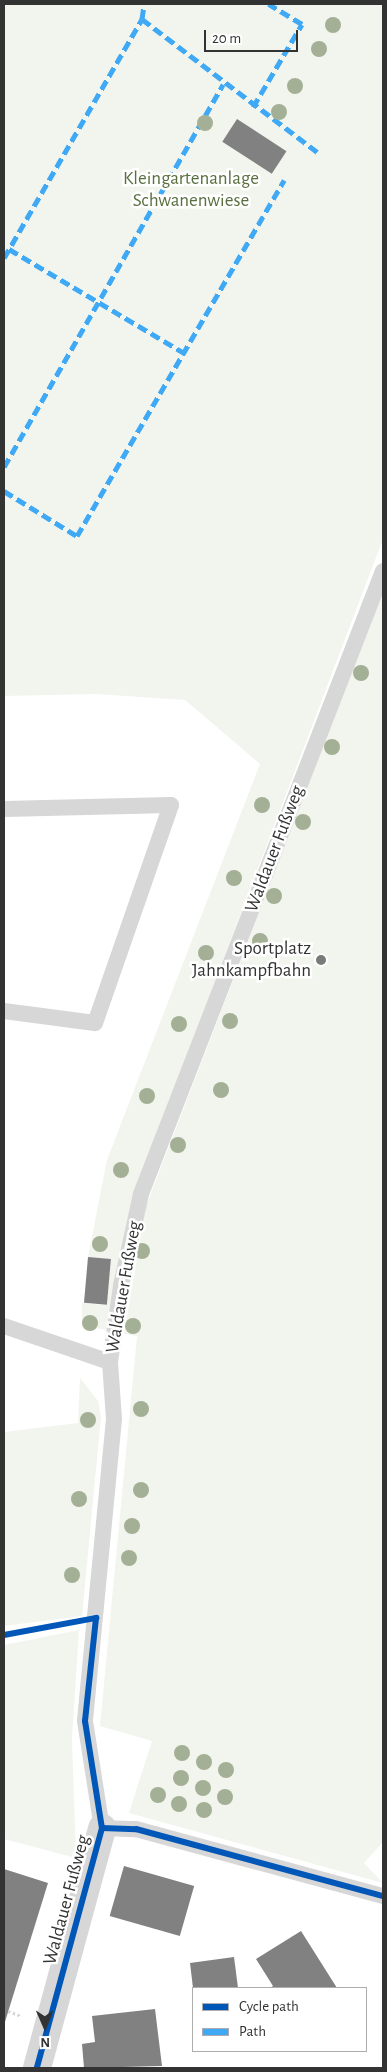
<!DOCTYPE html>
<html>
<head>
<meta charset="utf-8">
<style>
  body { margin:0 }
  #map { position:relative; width:387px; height:2072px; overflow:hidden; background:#fff; font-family:"Alegreya Sans",sans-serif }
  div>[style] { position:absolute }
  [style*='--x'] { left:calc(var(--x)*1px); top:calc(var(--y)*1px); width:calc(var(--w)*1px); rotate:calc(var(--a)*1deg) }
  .green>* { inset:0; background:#f2f5ed }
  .building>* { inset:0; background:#818181; transform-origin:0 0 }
  .path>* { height:3px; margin-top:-1.5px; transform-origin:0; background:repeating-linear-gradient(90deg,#d6d6d6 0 2.5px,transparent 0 5px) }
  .lane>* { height:16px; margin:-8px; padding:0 8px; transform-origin:8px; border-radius:8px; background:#d7d7d7 }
  .street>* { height:28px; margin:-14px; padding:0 14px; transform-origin:14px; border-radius:14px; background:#d7d7d7 }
  .quiet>* { height:5px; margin-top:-2.5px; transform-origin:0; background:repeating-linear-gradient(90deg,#3fa9f5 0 10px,transparent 0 15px) }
  .cycleway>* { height:6px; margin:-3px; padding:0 3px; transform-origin:3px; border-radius:3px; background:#0057b8 }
  .trees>* { width:16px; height:16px; margin:-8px; border-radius:50%; background:#a4b095 }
  .dots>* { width:14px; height:14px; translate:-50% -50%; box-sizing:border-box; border:2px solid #fff; border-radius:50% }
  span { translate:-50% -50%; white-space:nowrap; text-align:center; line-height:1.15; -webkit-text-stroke:5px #fff; paint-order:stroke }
  .park-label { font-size:19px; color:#596f3f }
  .street-label { font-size:19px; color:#333 }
  .poi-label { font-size:19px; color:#333 }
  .right { translate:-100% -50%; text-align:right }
  .frame { position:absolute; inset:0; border:5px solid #333; pointer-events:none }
  .legend { position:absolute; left:192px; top:1987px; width:175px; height:65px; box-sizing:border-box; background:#fff; border:1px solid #adadad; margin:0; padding:6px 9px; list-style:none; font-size:15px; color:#333 }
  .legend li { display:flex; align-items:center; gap:10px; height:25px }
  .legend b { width:25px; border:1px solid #adadad }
  .north { position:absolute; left:20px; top:2002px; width:50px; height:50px; -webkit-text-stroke:4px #fff; paint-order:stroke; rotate:179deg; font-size:14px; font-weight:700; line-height:20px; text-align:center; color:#333 }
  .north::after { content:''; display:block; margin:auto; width:18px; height:22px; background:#333; clip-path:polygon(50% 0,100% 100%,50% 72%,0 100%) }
  .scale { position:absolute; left:204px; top:30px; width:94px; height:22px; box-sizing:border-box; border:2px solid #333; border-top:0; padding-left:6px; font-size:15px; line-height:18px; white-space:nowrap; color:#333; -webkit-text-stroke:4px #fff; paint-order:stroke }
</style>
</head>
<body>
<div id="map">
  <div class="green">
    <i style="clip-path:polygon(4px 4px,383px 4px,383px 539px,140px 1179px,108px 1330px,82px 1326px,82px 1303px,107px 1305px,111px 1259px,88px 1257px,107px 1160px,260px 764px,185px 700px,96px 694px,4px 696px)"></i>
    <i style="clip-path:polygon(383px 591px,383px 1842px,364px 1863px,383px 1883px,129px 1813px,152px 1741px,100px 1726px,137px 1336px,124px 1334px,146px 1206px)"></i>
    <i style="clip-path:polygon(80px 1378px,98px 1401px,101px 1417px,82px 1616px,4px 1626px,4px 1432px,78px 1423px)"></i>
    <i style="clip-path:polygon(79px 1630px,72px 1738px,76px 1858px,4px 1839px,4px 1645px)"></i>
  </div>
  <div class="building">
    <i style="left:237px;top:119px;width:59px;height:27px;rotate:33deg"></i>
    <i style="left:88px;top:1257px;width:23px;height:46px;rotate:5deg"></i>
    <i style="left:124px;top:1866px;width:73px;height:52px;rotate:16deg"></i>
    <i style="clip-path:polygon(4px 1869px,48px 1883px,4px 2025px)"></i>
    <i style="clip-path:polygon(301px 1931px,337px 1988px,270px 1988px,273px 1986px,256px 1959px)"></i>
    <i style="clip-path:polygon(234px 1957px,238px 1988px,193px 1988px,190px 1963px)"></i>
    <i style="clip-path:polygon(155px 2009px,162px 2066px,84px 2068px,82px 2044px,95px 2042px,92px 2016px)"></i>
  </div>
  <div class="path">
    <i style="--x:8;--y:2011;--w:15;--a:20"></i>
  </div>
  <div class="lane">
    <i style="--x:383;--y:571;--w:668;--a:111.23"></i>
    <i style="--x:141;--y:1194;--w:94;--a:102.3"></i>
    <i style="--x:121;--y:1286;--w:77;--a:98.2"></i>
    <i style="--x:110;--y:1362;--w:57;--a:86"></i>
    <i style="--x:114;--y:1419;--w:303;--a:95.5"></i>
    <i style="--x:85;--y:1721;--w:108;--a:81"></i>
    <i style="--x:102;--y:1828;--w:34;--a:2"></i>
    <i style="--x:136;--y:1829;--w:256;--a:15.2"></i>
    <i style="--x:4;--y:809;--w:167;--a:-1.4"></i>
    <i style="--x:171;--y:805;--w:231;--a:109.2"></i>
    <i style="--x:95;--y:1023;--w:92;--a:-172.5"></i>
    <i style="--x:4;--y:1326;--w:112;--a:18.8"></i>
  </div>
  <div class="street">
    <i style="--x:37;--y:2068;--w:249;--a:-74.8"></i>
  </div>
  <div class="quiet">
    <i style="--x:142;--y:19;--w:220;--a:37.2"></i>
    <i style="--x:382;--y:47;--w:1;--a:0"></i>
    <i style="--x:253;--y:107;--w:96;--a:-59.4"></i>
    <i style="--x:302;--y:24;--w:39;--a:-149"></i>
    <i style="--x:9;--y:249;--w:204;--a:30.7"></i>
    <i style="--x:4;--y:258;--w:276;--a:-60"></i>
    <i style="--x:142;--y:19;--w:15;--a:-82"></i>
    <i style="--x:4;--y:467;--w:441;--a:-60.2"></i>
    <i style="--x:4;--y:491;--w:86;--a:31.7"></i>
    <i style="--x:77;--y:536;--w:412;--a:-59.8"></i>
  </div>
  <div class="cycleway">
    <i style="--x:4;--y:1635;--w:94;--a:-10.5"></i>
    <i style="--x:96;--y:1618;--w:104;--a:96.1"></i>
    <i style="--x:85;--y:1721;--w:108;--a:81"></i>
    <i style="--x:102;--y:1828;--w:249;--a:105.2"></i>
    <i style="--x:102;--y:1828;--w:34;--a:2"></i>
    <i style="--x:136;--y:1829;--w:256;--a:15.2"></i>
  </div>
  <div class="trees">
    <i style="left:333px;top:25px"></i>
    <i style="left:319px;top:49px"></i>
    <i style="left:295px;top:86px"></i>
    <i style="left:279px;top:112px"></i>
    <i style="left:205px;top:123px"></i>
    <i style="left:361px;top:673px"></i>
    <i style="left:332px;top:747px"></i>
    <i style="left:262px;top:805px"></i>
    <i style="left:303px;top:822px"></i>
    <i style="left:234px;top:878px"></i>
    <i style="left:274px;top:896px"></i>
    <i style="left:260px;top:941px"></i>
    <i style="left:206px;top:953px"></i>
    <i style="left:230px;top:1021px"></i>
    <i style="left:179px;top:1024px"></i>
    <i style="left:221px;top:1090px"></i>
    <i style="left:147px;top:1096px"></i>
    <i style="left:178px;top:1145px"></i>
    <i style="left:121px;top:1170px"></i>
    <i style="left:100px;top:1244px"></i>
    <i style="left:142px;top:1251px"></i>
    <i style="left:90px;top:1323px"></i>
    <i style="left:133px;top:1326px"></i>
    <i style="left:141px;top:1409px"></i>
    <i style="left:88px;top:1420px"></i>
    <i style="left:141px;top:1490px"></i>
    <i style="left:79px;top:1499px"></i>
    <i style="left:132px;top:1526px"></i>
    <i style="left:129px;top:1558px"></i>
    <i style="left:72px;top:1575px"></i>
    <i style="left:182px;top:1753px"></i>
    <i style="left:204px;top:1762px"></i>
    <i style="left:226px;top:1770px"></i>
    <i style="left:181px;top:1778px"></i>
    <i style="left:203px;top:1788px"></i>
    <i style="left:158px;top:1795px"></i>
    <i style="left:225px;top:1797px"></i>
    <i style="left:179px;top:1804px"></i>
    <i style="left:204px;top:1810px"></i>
  </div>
  <div class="dots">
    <i style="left:321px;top:960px;background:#7a7a7a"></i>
  </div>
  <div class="park-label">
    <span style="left:191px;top:190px">Kleingartenanlage<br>Schwanenwiese</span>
  </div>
  <div class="street-label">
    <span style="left:275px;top:849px;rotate:-69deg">Waldauer Fußweg</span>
    <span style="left:124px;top:1287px;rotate:-80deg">Waldauer Fußweg</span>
    <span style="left:67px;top:1900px;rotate:-75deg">Waldauer Fußweg</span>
  </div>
  <div class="poi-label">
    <span class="right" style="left:311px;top:960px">Sportplatz<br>Jahnkampfbahn</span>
  </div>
  <div class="frame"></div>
  <ul class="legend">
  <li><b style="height:6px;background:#0057b8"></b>Cycle path</li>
  <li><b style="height:6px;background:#3fa9f5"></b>Path</li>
  </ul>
  <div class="north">N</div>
  <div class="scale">20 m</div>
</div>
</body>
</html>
